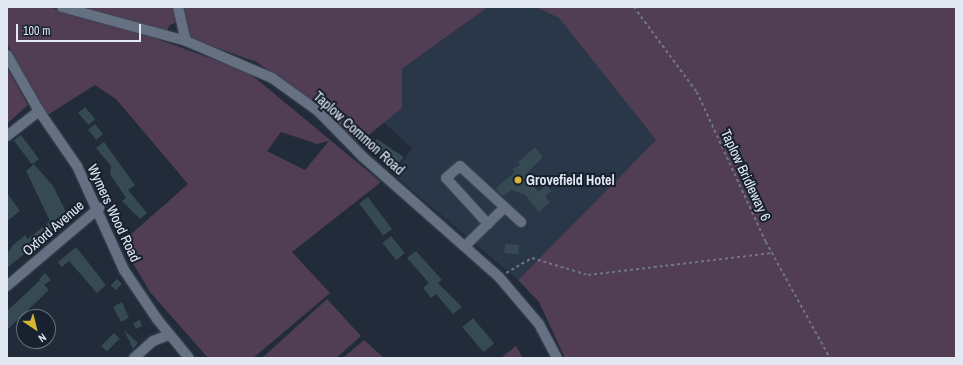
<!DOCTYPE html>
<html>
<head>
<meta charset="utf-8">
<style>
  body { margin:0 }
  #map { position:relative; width:963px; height:365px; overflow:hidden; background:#212b39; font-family:"Archivo Narrow",sans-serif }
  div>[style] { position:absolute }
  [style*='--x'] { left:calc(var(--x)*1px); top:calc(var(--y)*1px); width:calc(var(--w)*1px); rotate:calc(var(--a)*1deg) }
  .built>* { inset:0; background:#293749 }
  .green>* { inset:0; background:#513d54 }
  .building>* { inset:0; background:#354a52; transform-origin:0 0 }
  .path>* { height:1.5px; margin-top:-0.75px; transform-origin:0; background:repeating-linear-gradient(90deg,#6e7783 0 3px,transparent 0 6px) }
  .roads { filter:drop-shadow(0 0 1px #3e4652) drop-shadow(0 0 1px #3e4652) }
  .minor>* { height:10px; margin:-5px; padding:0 5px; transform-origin:5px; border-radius:5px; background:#657182 }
  .dots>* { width:11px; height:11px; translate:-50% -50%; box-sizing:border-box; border:2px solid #17212f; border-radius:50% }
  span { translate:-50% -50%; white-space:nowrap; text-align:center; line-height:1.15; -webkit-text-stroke:4px #17212f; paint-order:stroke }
  .street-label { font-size:14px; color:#e2e9f2 }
  .poi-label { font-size:14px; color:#e2e9f2; font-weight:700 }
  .left { translate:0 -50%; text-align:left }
  .frame { position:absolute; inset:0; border:8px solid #e2e9f2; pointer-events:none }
  .north { position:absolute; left:16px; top:309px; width:40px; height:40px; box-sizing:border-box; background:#17212f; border:1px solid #68717d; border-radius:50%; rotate:145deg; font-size:11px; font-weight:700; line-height:16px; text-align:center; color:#e2e9f2 }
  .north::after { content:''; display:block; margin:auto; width:14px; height:18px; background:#d8b434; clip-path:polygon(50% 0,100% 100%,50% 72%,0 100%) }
  .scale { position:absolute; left:16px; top:24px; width:125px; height:18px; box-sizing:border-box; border:2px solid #e2e9f2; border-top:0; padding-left:5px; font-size:12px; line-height:14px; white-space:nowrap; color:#e2e9f2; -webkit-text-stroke:3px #17212f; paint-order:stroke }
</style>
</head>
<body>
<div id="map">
  <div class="built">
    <i style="clip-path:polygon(488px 7px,536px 7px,559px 18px,656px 140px,518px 280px,394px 175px,412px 148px,382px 121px,402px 107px,402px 69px)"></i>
  </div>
  <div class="green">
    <i style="clip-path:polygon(evenodd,7px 7px,49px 7px,141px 33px,248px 72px,381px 182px,292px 252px,330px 293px,253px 358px,208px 358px,150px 292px,121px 243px,188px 184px,116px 99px,95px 85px,46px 116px,7px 44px,7px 7px,281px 132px,317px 144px,329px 141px,305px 170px,267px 151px,281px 132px)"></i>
    <i style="clip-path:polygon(81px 7px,177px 7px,180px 21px,170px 25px,166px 32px)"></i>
    <i style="clip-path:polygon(183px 7px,488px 7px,402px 69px,402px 108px,359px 143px,257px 62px,189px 38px)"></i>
    <i style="clip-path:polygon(536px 7px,956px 7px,956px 358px,565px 358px,539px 302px,518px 280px,656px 140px,559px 18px)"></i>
    <i style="clip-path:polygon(7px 67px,28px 105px,7px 124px)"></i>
    <i style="clip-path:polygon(327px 299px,361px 336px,336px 358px,262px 358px)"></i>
    <i style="clip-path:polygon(364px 340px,384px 358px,343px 358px)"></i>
    <i style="clip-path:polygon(516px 346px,523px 358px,501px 358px)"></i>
  </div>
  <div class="building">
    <i style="left:85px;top:107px;width:16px;height:9px;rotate:50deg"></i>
    <i style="left:95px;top:124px;width:13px;height:9px;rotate:51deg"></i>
    <i style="left:21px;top:135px;width:30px;height:9px;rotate:53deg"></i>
    <i style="left:377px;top:139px;width:32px;height:11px;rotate:34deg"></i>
    <i style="clip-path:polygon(104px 142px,135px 185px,128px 190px,147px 213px,140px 219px,122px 201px,126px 198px,110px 174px,111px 166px,96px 148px)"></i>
    <i style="clip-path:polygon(535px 147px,543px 157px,526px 174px,538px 192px,547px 185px,551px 191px,545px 196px,550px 202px,539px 212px,525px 195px,512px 190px,502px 196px,496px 188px,515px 172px,512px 169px,520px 165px,518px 162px)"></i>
    <i style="clip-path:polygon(34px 164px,53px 186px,69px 218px,7px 268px,7px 254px,12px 246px,25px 235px,28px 239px,50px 221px,26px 171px)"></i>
    <i style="clip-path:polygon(7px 193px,20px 211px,7px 221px)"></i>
    <i style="left:368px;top:197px;width:40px;height:11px;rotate:53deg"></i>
    <i style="left:391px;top:236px;width:22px;height:11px;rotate:51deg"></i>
    <i style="left:505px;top:244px;width:14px;height:9px;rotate:4deg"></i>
    <i style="clip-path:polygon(76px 247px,106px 285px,97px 293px,69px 261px,62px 267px,58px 262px)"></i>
    <i style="clip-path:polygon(416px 251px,442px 280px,438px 283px,462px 307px,453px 314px,436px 294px,431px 298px,423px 288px,429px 283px,407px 258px)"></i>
    <i style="clip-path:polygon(45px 273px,51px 280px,44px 285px,39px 279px)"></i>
    <i style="left:117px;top:279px;width:7px;height:9px;rotate:45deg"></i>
    <i style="clip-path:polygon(40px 280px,49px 290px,7px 330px,7px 311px)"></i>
    <i style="clip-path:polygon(122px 302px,129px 318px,121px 322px,113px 307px)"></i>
    <i style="left:473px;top:318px;width:33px;height:14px;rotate:50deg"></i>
    <i style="clip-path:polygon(140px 320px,142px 326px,136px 329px,133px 323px)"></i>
    <i style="clip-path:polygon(124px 330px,138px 343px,133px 349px)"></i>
    <i style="left:114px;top:333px;width:8px;height:18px;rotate:45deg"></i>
  </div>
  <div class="path">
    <i style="--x:634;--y:7;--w:106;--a:53.5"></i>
    <i style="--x:697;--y:92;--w:165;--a:65.3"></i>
    <i style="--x:766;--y:242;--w:132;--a:61.1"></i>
    <i style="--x:506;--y:273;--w:30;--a:-30"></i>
    <i style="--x:532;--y:258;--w:59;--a:16.9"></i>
    <i style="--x:588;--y:275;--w:185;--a:-6.8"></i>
  </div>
  <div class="roads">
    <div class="minor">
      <i style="--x:62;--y:7;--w:129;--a:15.3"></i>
      <i style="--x:186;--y:41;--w:94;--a:23.3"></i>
      <i style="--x:272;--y:78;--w:57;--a:35.7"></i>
      <i style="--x:318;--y:111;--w:64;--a:45.6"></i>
      <i style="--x:363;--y:157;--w:181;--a:41.4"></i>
      <i style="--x:499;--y:277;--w:62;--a:49.6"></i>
      <i style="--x:539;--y:324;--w:38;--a:62"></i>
      <i style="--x:178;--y:7;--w:35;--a:77"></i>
      <i style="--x:7;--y:55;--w:64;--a:60.3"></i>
      <i style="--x:39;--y:111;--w:67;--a:55.4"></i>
      <i style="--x:77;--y:166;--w:114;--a:65.7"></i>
      <i style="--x:124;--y:270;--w:59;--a:56"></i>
      <i style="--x:157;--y:319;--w:50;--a:50.6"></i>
      <i style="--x:7;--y:136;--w:41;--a:-38"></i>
      <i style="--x:488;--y:224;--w:62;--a:-132.4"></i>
      <i style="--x:446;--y:178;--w:18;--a:-41"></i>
      <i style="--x:460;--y:166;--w:83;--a:42.6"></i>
      <i style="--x:466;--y:245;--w:52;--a:-44.2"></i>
      <i style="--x:7;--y:286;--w:121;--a:-40.3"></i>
      <i style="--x:134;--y:358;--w:25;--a:-42"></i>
      <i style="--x:153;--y:341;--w:17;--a:-21"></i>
    </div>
  </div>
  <div class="dots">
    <i style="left:518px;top:180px;background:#d8b434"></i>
  </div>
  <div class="street-label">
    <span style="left:359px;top:133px;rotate:42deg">Taplow Common Road</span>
    <span style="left:746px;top:175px;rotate:65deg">Taplow Bridleway 6</span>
    <span style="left:114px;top:213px;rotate:65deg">Wymers Wood Road</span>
    <span style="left:53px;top:228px;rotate:-41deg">Oxford Avenue</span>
  </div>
  <div class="poi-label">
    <span class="left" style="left:526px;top:180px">Grovefield Hotel</span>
  </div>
  <div class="frame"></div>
  <div class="north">N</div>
  <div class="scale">100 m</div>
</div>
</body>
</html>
